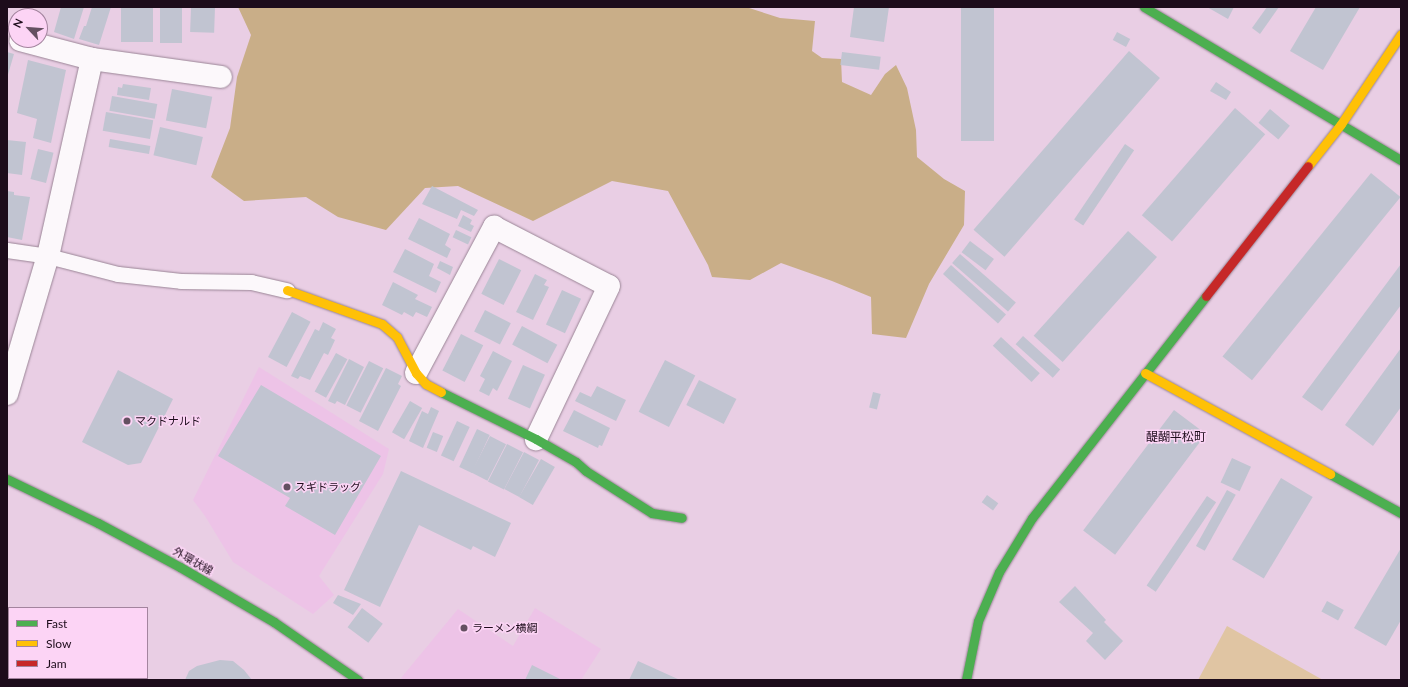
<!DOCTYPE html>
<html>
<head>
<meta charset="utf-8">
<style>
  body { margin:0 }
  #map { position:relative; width:1408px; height:687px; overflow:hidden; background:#e9cee4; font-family:Lato,"Noto Sans JP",sans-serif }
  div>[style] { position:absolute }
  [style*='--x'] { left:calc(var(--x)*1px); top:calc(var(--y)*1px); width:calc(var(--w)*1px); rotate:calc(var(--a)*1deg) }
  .built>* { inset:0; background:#edc3e7 }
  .green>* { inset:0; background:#e0c5a3 }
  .forest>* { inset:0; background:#c9ae88 }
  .building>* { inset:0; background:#c1c4d1; transform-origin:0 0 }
  .roads { filter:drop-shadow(0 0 1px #9a8596) drop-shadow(0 0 1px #9a8596) }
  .lane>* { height:15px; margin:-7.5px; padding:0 7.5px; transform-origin:7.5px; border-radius:7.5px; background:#fcf8fb }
  .street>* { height:22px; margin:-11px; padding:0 11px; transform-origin:11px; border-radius:11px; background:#fcf8fb }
  .fast>* { height:9px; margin:-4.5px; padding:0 4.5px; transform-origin:4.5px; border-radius:4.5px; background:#4caf50 }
  .slow>* { height:9px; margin:-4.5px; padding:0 4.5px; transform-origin:4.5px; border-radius:4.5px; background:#ffc107 }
  .jam>* { height:9px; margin:-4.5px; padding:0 4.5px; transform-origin:4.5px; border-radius:4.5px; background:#c62828 }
  .dots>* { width:11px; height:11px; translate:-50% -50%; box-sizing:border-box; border:2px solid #fcd4f5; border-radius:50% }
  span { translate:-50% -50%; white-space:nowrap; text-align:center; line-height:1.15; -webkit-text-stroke:3px #fcd4f5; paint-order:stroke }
  .poi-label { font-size:11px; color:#1d0c1b }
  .left { translate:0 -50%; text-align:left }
  .street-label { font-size:11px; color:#1d0c1b }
  .neighbourhood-label { font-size:12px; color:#1d0c1b }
  .frame { position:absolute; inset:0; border:8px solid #1d0c1b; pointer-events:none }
  .legend { position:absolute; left:8px; top:607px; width:140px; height:72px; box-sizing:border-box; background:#fcd4f5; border:1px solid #a3849e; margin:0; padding:5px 7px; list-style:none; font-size:12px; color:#1d0c1b }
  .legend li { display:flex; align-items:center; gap:8px; height:20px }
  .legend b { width:20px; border:1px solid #a3849e }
  .north { position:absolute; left:8px; top:8px; width:40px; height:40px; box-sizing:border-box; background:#fcd4f5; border:1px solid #a3849e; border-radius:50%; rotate:296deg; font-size:11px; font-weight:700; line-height:16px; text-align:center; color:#1d0c1b }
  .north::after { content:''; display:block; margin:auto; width:14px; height:18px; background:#645061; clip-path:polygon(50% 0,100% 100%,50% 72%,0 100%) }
</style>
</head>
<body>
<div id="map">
  <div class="built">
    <i style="clip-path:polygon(259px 367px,389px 449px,383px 474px,319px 576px,334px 595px,313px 614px,233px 562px,205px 516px,193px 500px)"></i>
    <i style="clip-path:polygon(535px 608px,601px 649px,581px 680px,404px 680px,401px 678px,458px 609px,513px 646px)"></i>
  </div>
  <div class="green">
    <i style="clip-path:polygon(1227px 626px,1323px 680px,1198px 680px)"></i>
  </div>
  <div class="forest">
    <i style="clip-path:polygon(238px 7px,746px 7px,780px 18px,815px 21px,812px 51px,822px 58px,841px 59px,842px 82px,871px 95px,885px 74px,896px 65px,907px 88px,916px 130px,917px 157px,944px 179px,965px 191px,964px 225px,929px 284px,906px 338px,872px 334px,871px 297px,832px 281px,781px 263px,750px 280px,712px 277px,708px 265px,668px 191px,612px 181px,533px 221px,458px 186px,425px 188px,386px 230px,338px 217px,306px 197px,244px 201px,211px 177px,230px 128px,237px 77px,251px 35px)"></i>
  </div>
  <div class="building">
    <i style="clip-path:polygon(61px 7px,84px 7px,74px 39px,54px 32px)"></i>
    <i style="clip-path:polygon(92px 7px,111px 7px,99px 45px,79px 39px,84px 26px,86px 26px)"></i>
    <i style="left:121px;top:7px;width:32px;height:35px"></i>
    <i style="left:160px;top:7px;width:22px;height:36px"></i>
    <i style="left:191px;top:7px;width:24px;height:25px;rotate:2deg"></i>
    <i style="clip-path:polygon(854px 7px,889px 7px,884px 42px,850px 37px)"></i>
    <i style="left:961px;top:7px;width:33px;height:134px"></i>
    <i style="clip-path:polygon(1207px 7px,1234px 7px,1228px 19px)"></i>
    <i style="clip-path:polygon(1267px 7px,1279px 7px,1260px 34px,1252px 28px)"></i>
    <i style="clip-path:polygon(1316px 7px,1360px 7px,1323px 70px,1290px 51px)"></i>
    <i style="left:1117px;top:32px;width:15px;height:9px;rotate:28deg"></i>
    <i style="left:1129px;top:51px;width:41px;height:237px;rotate:41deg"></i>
    <i style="clip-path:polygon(7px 52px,14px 54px,7px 78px)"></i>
    <i style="left:842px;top:52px;width:39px;height:13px;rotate:7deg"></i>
    <i style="clip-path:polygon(28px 60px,66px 70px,51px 143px,33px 138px,37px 119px,17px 113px)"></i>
    <i style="clip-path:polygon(1216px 82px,1231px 92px,1226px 100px,1210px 91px)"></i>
    <i style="clip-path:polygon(123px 84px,151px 88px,149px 100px,117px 95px,118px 87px,122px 88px)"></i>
    <i style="left:172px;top:89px;width:41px;height:32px;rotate:11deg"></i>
    <i style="left:112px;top:96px;width:46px;height:15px;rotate:10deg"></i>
    <i style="left:1235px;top:108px;width:40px;height:142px;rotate:41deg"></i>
    <i style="left:1270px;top:109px;width:26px;height:18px;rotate:40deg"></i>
    <i style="left:106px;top:112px;width:48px;height:19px;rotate:10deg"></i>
    <i style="left:160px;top:127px;width:44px;height:29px;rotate:13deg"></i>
    <i style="left:110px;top:139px;width:41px;height:8px;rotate:10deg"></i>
    <i style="clip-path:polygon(7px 140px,26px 142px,22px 175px,7px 173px)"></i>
    <i style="left:1125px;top:144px;width:11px;height:91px;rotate:34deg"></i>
    <i style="left:38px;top:149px;width:16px;height:31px;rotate:14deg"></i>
    <i style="left:1371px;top:173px;width:38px;height:236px;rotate:39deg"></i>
    <i style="clip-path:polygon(432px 186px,478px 210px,474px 216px,461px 210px,457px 219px,422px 204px)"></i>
    <i style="clip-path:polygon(7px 191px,14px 192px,14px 195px,30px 197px,22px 240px,7px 237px)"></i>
    <i style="clip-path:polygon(463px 215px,472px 220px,470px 224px,474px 226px,471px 232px,458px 226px)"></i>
    <i style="clip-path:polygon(419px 218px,450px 234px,445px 245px,451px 249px,447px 258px,408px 239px)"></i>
    <i style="left:456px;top:230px;width:17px;height:8px;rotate:25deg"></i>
    <i style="left:1128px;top:231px;width:39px;height:141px;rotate:42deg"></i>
    <i style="left:970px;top:241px;width:30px;height:14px;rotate:37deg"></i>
    <i style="clip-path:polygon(405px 249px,434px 264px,429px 276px,441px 282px,436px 293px,393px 272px)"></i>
    <i style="left:960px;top:254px;width:74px;height:12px;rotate:41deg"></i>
    <i style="left:499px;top:259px;width:25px;height:39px;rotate:27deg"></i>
    <i style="clip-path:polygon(440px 261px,453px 267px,450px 275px,437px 268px)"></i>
    <i style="clip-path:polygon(1401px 264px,1401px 305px,1322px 411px,1302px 397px)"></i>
    <i style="left:951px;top:265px;width:74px;height:12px;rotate:42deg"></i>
    <i style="clip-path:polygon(535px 274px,547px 280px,544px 285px,549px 287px,533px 320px,516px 312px)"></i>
    <i style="clip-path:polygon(393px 282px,418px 295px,415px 299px,432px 307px,427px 317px,416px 312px,413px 317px,404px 312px,402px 315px,382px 305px)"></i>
    <i style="left:562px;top:290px;width:21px;height:38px;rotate:25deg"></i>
    <i style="left:485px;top:310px;width:29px;height:24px;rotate:27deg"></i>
    <i style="left:292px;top:312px;width:21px;height:51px;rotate:28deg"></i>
    <i style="clip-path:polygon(323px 322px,336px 329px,331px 338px,335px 340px,328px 355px,324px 353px,310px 380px,300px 376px,298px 379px,291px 376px,315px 329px,319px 331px)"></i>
    <i style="left:522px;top:326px;width:40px;height:21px;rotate:28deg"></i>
    <i style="left:461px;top:334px;width:25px;height:41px;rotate:27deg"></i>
    <i style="left:1023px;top:336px;width:50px;height:11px;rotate:42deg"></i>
    <i style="left:1001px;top:337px;width:53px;height:12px;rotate:43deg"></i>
    <i style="clip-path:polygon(1401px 348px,1401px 407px,1373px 446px,1345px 425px)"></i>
    <i style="clip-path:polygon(493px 351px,512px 361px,497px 391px,493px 388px,489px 396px,479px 391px,485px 379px,480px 376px)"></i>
    <i style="left:336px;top:353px;width:13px;height:44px;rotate:29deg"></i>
    <i style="clip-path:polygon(349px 359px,364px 367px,345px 405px,337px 401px,335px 404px,328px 401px)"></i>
    <i style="left:665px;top:360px;width:34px;height:58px;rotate:27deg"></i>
    <i style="left:369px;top:361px;width:16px;height:50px;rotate:27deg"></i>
    <i style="left:523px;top:365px;width:24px;height:37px;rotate:24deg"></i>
    <i style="clip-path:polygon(386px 368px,402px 376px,398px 384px,401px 386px,378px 431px,359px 421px)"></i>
    <i style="clip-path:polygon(118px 370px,173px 399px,141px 463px,128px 465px,82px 442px)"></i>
    <i style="left:699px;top:380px;width:42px;height:28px;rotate:27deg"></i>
    <i style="clip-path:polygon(261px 385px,381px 456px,335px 535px,285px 506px,290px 498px,218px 456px)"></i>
    <i style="clip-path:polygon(597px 386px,626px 400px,616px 421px,575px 401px,580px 392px,591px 397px)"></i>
    <i style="left:873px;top:392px;width:8px;height:16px;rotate:14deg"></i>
    <i style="left:410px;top:401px;width:14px;height:36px;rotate:30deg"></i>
    <i style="clip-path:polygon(431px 407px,439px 411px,423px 448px,409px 441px,422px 411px,428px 414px)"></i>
    <i style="clip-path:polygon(574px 410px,610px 428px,602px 446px,599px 445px,598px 448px,563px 431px)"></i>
    <i style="left:1174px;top:410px;width:40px;height:151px;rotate:37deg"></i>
    <i style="left:457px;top:421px;width:14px;height:38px;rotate:25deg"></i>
    <i style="left:477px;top:429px;width:14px;height:42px;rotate:25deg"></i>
    <i style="left:433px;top:432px;width:11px;height:17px;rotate:22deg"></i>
    <i style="left:490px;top:436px;width:18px;height:41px;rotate:27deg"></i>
    <i style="left:507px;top:444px;width:18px;height:42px;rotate:27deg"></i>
    <i style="left:524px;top:452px;width:17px;height:42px;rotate:28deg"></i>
    <i style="left:1232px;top:458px;width:21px;height:27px;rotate:25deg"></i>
    <i style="left:541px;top:459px;width:16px;height:44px;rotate:30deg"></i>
    <i style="clip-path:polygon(401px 471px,511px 523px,495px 557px,473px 546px,471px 550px,419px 525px,380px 607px,344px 590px)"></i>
    <i style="left:1281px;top:478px;width:37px;height:95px;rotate:31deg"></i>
    <i style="left:1227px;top:490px;width:10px;height:64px;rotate:29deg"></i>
    <i style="left:987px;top:495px;width:14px;height:9px;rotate:36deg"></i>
    <i style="left:1207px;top:496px;width:11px;height:108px;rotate:34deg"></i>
    <i style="clip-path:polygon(1401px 548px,1401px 620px,1386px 646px,1354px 628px)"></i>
    <i style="clip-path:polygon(1075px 586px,1106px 620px,1104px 622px,1123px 641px,1105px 660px,1086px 641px,1093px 633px,1059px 602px)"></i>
    <i style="clip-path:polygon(338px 595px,361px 604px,353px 615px,333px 603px)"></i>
    <i style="left:1327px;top:601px;width:19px;height:12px;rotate:28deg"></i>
    <i style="left:362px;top:608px;width:26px;height:24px;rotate:37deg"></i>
    <i style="clip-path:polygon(220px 660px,233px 661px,244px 670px,252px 680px,185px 680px,189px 671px,197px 666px)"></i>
    <i style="clip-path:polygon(638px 661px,680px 680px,629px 680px)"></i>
    <i style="clip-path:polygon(532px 665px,562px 680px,525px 680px)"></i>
  </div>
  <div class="roads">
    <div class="lane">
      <i style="--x:7;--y:250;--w:41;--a:8.3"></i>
      <i style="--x:48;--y:256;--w:72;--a:14.4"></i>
      <i style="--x:118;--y:274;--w:63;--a:6.3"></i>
      <i style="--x:181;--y:281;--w:70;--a:0.8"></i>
      <i style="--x:251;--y:282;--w:37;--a:13"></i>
    </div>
    <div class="street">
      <i style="--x:92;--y:59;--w:130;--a:7.9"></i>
      <i style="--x:416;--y:373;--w:166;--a:-61.9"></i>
      <i style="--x:494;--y:227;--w:129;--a:27.2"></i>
      <i style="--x:609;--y:286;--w:170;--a:115.5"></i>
      <i style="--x:7;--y:394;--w:144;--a:-73.5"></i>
      <i style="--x:48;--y:256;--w:202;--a:-77.4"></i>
      <i style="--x:92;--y:59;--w:74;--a:-165.2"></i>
    </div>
    <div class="fast">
      <i style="--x:1144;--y:7;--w:299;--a:30.8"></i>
      <i style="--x:441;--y:392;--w:106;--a:26.3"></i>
      <i style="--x:536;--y:439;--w:46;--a:29.9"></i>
      <i style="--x:576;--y:462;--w:13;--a:42"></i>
      <i style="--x:586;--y:471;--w:78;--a:32.5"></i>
      <i style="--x:652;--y:513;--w:30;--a:9"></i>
      <i style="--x:1330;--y:474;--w:81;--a:28.8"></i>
      <i style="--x:7;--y:479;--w:101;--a:25.8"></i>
      <i style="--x:98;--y:523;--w:93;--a:28.2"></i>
      <i style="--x:180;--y:567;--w:109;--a:30.3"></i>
      <i style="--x:274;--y:622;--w:102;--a:34.6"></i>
      <i style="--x:966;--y:680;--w:60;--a:-78.5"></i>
      <i style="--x:978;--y:621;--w:53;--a:-66.8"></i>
      <i style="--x:999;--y:572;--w:63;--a:-58.6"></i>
      <i style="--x:1032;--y:518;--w:282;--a:-51.9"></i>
    </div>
    <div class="slow">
      <i style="--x:1308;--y:166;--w:53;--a:-51.8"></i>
      <i style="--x:1341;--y:124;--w:108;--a:-56.3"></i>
      <i style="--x:287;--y:290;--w:101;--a:19.7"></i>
      <i style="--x:382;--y:324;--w:20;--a:41"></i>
      <i style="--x:397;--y:337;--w:41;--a:62.2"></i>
      <i style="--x:416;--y:373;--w:15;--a:48"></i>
      <i style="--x:426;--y:384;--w:17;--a:28"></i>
      <i style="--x:1145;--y:373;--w:211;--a:28.6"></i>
    </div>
    <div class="jam">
      <i style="--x:1206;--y:296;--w:165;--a:-51.9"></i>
    </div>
  </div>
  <div class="dots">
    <i style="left:127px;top:421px;background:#645061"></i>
    <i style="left:287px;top:487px;background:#645061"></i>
    <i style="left:464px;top:628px;background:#645061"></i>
  </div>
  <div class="poi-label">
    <span class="left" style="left:135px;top:421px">マクドナルド</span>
    <span class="left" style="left:295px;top:487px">スギドラッグ</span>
    <span class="left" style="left:472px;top:628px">ラーメン横綱</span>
  </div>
  <div class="street-label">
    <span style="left:193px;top:561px;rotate:30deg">外環状線</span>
  </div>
  <div class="neighbourhood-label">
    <span style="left:1176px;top:437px">醍醐平松町</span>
  </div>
  <div class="frame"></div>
  <ul class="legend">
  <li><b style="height:5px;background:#4caf50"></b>Fast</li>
  <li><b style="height:5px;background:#ffc107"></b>Slow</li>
  <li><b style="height:5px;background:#c62828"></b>Jam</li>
  </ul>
  <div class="north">N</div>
</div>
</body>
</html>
